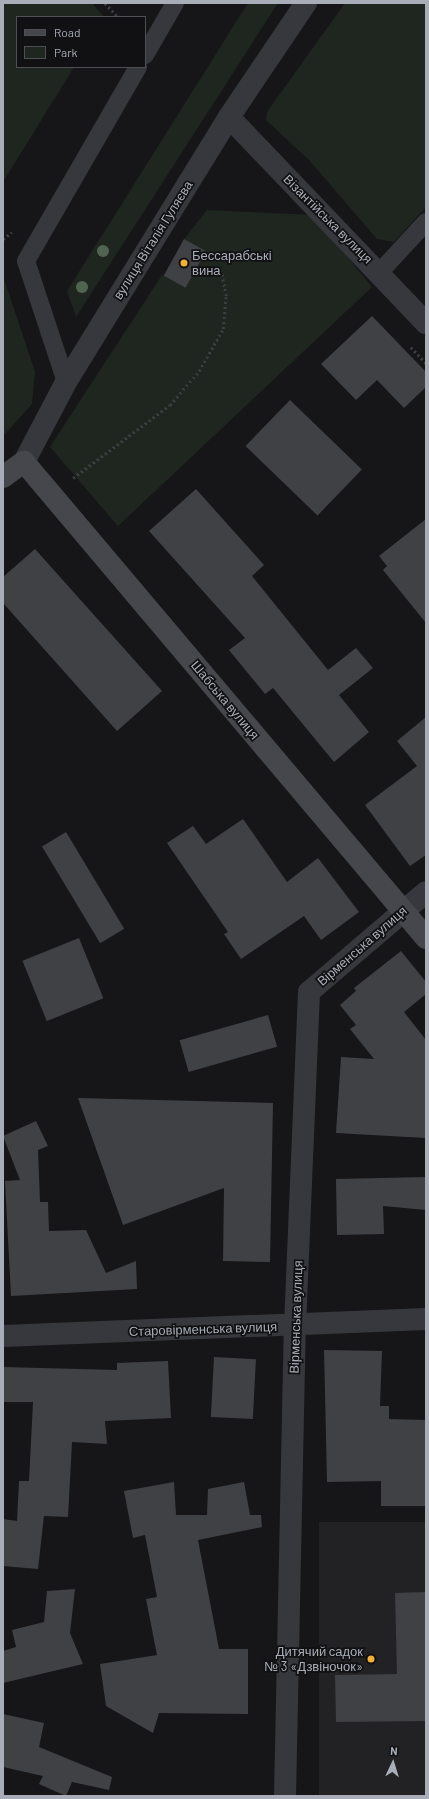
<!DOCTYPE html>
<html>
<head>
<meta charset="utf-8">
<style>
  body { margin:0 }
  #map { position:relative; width:429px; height:1799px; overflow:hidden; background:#161618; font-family:Barlow,sans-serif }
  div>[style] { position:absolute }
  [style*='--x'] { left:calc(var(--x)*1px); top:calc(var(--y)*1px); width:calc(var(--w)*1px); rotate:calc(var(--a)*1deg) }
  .built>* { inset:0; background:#222225; transform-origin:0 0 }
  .green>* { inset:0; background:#1e261f }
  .building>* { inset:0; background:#404145; transform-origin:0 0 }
  .path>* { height:2.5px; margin-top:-1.25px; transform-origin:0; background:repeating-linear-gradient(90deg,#3d3f44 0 2px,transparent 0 5px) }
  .service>* { height:18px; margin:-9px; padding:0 9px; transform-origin:9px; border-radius:9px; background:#37383d }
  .minor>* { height:22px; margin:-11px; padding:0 11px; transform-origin:11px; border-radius:11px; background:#37383d }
  .secondary>* { height:22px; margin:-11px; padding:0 11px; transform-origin:11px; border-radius:11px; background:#45474d }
  .trees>* { width:12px; height:12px; margin:-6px; border-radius:50%; background:#506452 }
  .dots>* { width:11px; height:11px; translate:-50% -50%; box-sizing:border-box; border:2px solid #111113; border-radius:50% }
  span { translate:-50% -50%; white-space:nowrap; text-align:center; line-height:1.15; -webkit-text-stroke:3.5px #111113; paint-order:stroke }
  .street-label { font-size:13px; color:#a8adb8 }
  .poi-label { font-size:13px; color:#a8adb8 }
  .left { translate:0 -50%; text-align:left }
  .right { translate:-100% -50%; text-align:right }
  .frame { position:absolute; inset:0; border:4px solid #a8adb8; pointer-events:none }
  .legend { position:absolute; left:16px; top:16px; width:130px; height:52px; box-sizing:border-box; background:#111113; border:1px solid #4d4f55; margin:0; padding:5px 7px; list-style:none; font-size:12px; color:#a8adb8 }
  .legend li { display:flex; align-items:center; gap:8px; height:20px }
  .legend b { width:20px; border:1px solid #4d4f55 }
  .north { position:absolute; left:373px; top:1743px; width:40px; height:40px; -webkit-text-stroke:3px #111113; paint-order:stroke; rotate:4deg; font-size:11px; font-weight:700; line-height:16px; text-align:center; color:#a8adb8 }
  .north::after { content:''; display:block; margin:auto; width:14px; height:18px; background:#a8adb8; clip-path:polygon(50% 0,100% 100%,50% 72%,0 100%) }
</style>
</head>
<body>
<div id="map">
  <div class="built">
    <i style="left:319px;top:1522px;width:107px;height:274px"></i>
  </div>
  <div class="green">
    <i style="clip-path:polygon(3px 3px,92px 3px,104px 17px,17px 17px,17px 67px,74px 67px,3px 182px)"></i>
    <i style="clip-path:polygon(248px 3px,278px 3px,76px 317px,67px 291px)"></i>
    <i style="clip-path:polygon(345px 3px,426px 3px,426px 207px,394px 242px,377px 239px,309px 160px,266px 120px,267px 112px)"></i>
    <i style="clip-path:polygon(207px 210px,313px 215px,372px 287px,118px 526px,50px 447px,162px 275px,184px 287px,205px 251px,184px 239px)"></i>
    <i style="clip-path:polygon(3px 276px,35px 372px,32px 404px,3px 436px)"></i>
  </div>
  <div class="building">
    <i style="left:184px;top:239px;width:25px;height:42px;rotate:29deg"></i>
    <i style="clip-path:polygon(372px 316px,426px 372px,426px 387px,404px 408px,377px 380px,356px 400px,321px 364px)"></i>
    <i style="left:290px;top:400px;width:100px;height:64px;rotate:44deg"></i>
    <i style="clip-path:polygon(196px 489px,264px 565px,252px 576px,328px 670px,356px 648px,373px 668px,339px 695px,369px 732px,334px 762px,273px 688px,265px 694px,229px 650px,245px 638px,149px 531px)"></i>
    <i style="clip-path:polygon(426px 519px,426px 623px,383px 570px,387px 566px,379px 556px)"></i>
    <i style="clip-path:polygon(35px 549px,162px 691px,117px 731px,3px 603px,3px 577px)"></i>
    <i style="clip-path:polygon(426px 717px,426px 855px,410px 866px,365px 805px,417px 766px,397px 741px)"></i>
    <i style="clip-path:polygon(243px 819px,287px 882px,318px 858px,359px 912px,321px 940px,304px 916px,241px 959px,224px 934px,228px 932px,167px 843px,193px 826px,206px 844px)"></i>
    <i style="left:66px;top:832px;width:113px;height:28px;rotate:59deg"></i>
    <i style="left:79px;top:938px;width:65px;height:61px;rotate:68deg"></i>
    <i style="clip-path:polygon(401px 951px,426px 982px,426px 994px,404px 1012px,426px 1040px,426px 1138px,336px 1133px,341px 1057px,374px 1059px,350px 1029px,356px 1025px,340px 1005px,356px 991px,354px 988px)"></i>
    <i style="left:268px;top:1015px;width:33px;height:92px;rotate:74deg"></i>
    <i style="clip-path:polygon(78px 1098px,273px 1103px,270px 1262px,223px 1261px,224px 1188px,123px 1225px)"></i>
    <i style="clip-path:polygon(36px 1121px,48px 1146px,38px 1150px,40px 1202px,48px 1202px,49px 1231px,86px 1230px,106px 1273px,136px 1261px,137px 1289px,11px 1296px,5px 1181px,20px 1180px,3px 1136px)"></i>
    <i style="clip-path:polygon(426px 1177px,426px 1210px,383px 1206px,384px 1234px,337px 1235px,336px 1179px)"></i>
    <i style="clip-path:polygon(324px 1350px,382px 1351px,380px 1406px,389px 1406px,389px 1419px,426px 1420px,426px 1506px,381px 1506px,381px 1481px,327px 1482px)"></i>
    <i style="left:214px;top:1357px;width:42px;height:60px;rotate:3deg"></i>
    <i style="clip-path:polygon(168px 1361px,171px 1418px,105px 1421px,107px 1444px,72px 1442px,68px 1517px,44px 1516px,38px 1569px,3px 1566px,3px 1519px,17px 1521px,19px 1481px,29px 1481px,33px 1402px,3px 1402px,3px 1367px,117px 1370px,117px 1363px)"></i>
    <i style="clip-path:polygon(174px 1482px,176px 1515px,207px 1515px,208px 1489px,244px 1482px,250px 1515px,261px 1515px,262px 1527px,198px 1540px,219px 1649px,248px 1649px,248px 1714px,159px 1713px,153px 1733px,106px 1706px,100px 1664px,157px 1655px,146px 1599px,157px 1597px,145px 1535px,133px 1538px,124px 1491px)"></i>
    <i style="clip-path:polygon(75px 1589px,70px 1633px,83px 1664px,3px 1683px,3px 1651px,16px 1647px,12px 1630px,44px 1622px,47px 1591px)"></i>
    <i style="clip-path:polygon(426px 1592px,426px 1721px,336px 1722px,335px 1675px,397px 1674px,395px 1593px)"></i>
    <i style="clip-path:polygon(3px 1714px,44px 1723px,39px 1747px,112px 1777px,109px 1790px,72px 1782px,66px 1796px,39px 1784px,43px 1776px,3px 1767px)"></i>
  </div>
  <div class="path">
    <i style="--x:105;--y:3;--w:19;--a:47"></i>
    <i style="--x:3;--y:239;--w:11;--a:-38"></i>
    <i style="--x:411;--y:347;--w:22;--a:47"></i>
    <i style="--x:73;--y:478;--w:121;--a:-37"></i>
    <i style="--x:170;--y:405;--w:45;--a:-49.5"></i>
    <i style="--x:199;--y:371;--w:48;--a:-60.3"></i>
    <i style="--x:223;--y:329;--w:33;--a:-85"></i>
    <i style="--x:226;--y:296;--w:25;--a:-101"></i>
  </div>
  <div class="service">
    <i style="--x:145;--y:55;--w:60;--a:-60"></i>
    <i style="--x:380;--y:272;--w:68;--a:-47.4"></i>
    <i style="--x:66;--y:382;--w:127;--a:-108.3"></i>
    <i style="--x:26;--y:261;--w:224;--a:-60"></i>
  </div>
  <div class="minor">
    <i style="--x:229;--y:117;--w:285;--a:46.3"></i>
    <i style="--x:24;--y:462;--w:90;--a:-62.3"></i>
    <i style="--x:66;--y:382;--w:311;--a:-58.4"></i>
    <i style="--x:229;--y:117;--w:138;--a:-56"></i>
    <i style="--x:3;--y:1336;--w:423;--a:-2.3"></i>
    <i style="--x:285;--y:1796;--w:470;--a:-88.8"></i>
    <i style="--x:295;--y:1326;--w:334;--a:-87.6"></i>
    <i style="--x:309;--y:992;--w:154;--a:-40.5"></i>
  </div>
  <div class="secondary">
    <i style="--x:3;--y:477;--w:26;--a:-36"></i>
    <i style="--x:24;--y:462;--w:623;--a:49.82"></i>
  </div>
  <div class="trees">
    <i style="left:103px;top:251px"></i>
    <i style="left:82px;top:287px"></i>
  </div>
  <div class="dots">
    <i style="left:184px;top:263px;background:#f2b134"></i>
    <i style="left:371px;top:1659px;background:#f2b134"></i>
  </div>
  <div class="street-label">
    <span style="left:328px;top:219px;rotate:45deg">Візантійська вулиця</span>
    <span style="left:153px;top:240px;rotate:-58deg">вулиця Віталія Гуляєва</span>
    <span style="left:225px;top:700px;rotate:50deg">Шабська вулиця</span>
    <span style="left:362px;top:946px;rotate:-41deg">Вірменська вулиця</span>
    <span style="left:296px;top:1317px;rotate:-88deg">Вірменська вулиця</span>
    <span style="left:203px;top:1329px;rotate:-2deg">Старовірменська вулиця</span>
  </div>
  <div class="poi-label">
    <span class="left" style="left:192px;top:263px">Бессарабські<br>вина</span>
    <span class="right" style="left:363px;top:1659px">Дитячий садок<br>№ 3 «Дзвіночок»</span>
  </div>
  <div class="frame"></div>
  <ul class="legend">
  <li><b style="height:5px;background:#45474d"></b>Road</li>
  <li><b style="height:11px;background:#1e261f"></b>Park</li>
  </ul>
  <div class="north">N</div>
</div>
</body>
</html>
